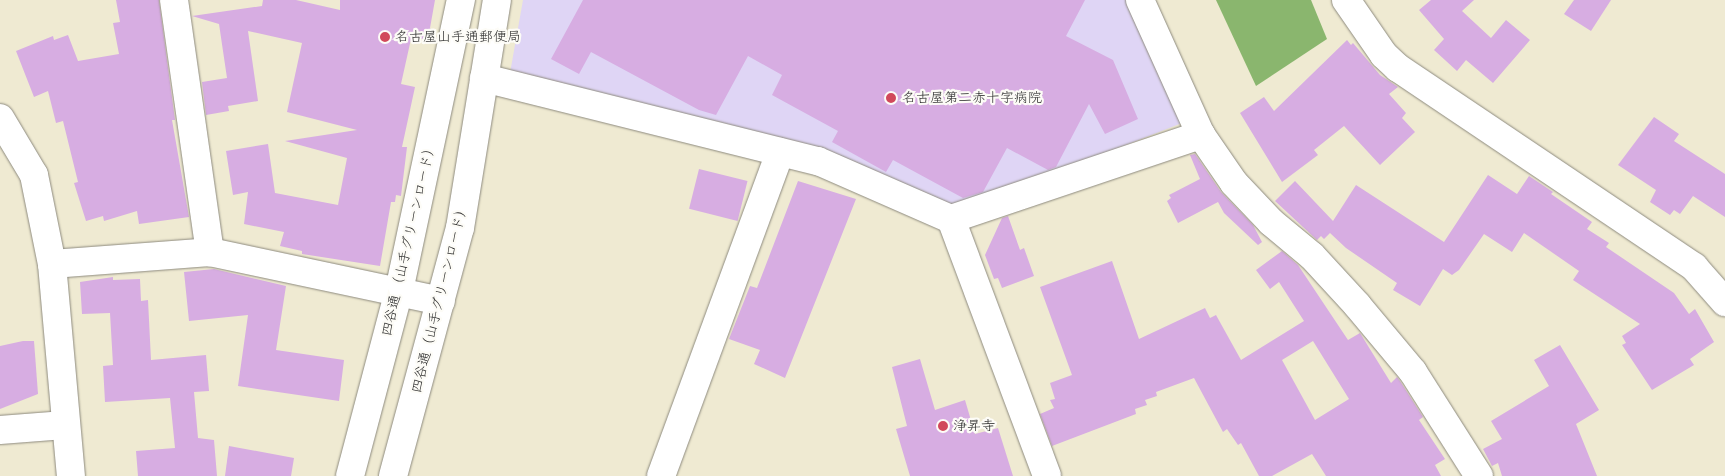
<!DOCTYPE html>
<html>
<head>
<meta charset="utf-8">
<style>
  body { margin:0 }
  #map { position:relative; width:1725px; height:476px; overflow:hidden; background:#efead2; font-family:"Balsamiq Sans","Klee One",sans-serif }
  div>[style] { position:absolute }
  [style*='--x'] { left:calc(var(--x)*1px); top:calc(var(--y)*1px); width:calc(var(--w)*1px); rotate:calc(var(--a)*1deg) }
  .built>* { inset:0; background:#dfd5f5 }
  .forest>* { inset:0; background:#8ab66e }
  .building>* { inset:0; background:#d7ade2; transform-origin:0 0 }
  .roads { filter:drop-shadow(0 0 1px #8d8a7e) drop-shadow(0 0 1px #8d8a7e) }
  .minor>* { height:28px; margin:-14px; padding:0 14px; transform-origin:14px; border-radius:14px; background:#fff }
  .dots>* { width:14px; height:14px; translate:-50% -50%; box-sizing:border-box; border:2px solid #fdfcf7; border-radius:50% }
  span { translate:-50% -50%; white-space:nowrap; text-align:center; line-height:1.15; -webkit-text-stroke:4.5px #fdfcf7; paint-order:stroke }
  .poi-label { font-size:14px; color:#2b2b2b }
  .left { translate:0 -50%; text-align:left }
  .street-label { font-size:14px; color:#2b2b2b }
</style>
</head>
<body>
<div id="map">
  <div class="built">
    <i style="clip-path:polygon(523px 0,1126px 0,1182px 123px,958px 211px,510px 73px)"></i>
  </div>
  <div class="forest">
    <i style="clip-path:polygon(1216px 0,1311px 0,1327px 39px,1256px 86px)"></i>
  </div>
  <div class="building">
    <i style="clip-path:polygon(116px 0,159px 0,175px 120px,172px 120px,189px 217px,139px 224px,137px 211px,104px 221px,103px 216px,86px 221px,74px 183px,78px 182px,63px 121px,56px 123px,48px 91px,34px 97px,16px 51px,53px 36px,54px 40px,68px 35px,78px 61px,119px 54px,113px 23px,120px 22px)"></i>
    <i style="clip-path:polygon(263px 0,296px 0,340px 10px,340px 0,435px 0,430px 28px,437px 39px,411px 39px,401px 84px,415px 87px,402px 147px,407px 147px,401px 196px,396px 195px,395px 202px,391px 202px,380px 266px,302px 254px,302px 251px,280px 246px,284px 232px,244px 224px,248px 192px,233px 195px,226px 151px,268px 144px,275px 193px,338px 205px,347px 158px,285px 141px,357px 130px,287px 112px,302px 43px,248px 31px,258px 101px,228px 106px,229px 111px,206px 115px,202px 82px,227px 78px,219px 24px,192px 16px,262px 6px)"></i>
    <i style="clip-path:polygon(583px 0,1085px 0,1066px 36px,1113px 60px,1138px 119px,1105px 134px,1089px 104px,1056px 167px,1048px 170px,1007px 148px,983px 192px,963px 198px,893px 160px,886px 172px,832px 142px,838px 131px,772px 95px,782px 75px,748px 56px,716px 115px,699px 110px,591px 52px,579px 74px,551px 59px)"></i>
    <i style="clip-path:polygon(1431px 0,1474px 0,1462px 11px,1491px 38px,1506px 20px,1530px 40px,1493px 83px,1466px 60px,1457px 71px,1434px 50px,1444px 39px,1419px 10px)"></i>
    <i style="clip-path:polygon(1574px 0,1611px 0,1591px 31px,1564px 14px)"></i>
    <i style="clip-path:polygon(1347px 40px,1351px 45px,1353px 43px,1380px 75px,1398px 87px,1389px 94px,1406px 113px,1402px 118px,1415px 132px,1380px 165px,1344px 126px,1314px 150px,1318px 155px,1282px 182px,1240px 113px,1264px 97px,1274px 111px)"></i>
    <i style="clip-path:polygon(1654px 117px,1679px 134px,1674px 141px,1725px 174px,1725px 217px,1693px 196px,1680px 214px,1674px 210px,1670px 215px,1650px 202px,1656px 190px,1618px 165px)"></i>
    <i style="clip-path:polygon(1195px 154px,1221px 192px,1253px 225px,1262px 242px,1258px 245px,1224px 213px,1218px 202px,1178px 223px,1167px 201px,1171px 198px,1169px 195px,1200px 179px,1190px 155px)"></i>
    <i style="left:699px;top:169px;width:50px;height:41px;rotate:14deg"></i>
    <i style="clip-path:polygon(1488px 175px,1517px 194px,1529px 176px,1553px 192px,1551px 194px,1592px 222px,1587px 229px,1609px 243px,1606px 247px,1674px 293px,1689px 314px,1695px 309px,1714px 342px,1690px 359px,1694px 365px,1652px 390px,1622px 345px,1626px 343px,1622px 336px,1640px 324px,1573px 280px,1579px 271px,1524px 233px,1512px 252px,1484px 234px,1459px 270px,1452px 275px,1443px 269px,1420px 306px,1393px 290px,1397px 283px,1346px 248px,1330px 233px,1324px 239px,1321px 236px,1317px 240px,1275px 201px,1295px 181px,1333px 221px,1356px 185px,1444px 242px)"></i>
    <i style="clip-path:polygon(798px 181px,856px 199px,785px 378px,754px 364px,760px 350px,729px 339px,750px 286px,757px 288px)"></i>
    <i style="clip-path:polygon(1008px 216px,1020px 250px,1024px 248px,1034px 276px,1002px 288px,998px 278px,994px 279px,985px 255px,1002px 218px)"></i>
    <i style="clip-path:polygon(evenodd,1282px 251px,1298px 265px,1348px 340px,1360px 333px,1391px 383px,1397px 377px,1400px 381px,1423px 417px,1419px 420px,1445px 459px,1435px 465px,1441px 476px,1326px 476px,1312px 454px,1272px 476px,1259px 476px,1241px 443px,1238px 445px,1227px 429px,1223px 432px,1194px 378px,1156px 392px,1157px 396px,1145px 400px,1147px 405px,1135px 409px,1136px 414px,1052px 446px,1040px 414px,1054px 408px,1050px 400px,1055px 399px,1050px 383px,1072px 375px,1040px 287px,1112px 261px,1139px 339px,1205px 308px,1210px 318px,1216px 315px,1241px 360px,1304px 321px,1279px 282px,1270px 289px,1256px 270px,1282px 251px,1313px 341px,1349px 399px,1315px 420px,1282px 360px,1313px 341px)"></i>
    <i style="clip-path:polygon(214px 269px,286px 286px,276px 350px,344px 360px,339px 401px,238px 386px,248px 315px,189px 321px,184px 272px)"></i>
    <i style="clip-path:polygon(113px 277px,113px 280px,140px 279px,141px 301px,148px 300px,151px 360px,206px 355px,209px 391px,194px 392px,198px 438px,214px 440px,217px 476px,138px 476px,136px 451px,175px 448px,170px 398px,105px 402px,103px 366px,113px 365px,110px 313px,82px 314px,80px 282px)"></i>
    <i style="clip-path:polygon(23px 341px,34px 341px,38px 394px,0 409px,0 346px)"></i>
    <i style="clip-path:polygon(1560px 345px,1599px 410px,1576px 424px,1597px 476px,1502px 476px,1498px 463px,1492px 466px,1483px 449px,1502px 439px,1491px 421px,1549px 386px,1534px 360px)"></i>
    <i style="clip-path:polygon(920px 359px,935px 410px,965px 400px,975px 434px,998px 428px,1013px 476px,910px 476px,896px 429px,907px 426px,892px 367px)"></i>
    <i style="clip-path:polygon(229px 446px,294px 458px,291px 476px,225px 476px)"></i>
  </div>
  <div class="roads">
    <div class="minor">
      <i style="--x:174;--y:0;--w:255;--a:81.9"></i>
      <i style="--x:1140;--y:0;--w:148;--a:65.7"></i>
      <i style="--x:1201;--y:135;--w:58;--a:55.5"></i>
      <i style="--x:1234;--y:183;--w:54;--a:46.5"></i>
      <i style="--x:1271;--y:222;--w:53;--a:39.7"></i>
      <i style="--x:1312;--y:256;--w:67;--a:47.4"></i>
      <i style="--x:1357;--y:305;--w:87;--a:50.1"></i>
      <i style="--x:1413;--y:372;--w:123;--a:57.6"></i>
      <i style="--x:1346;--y:0;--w:67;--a:55.4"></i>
      <i style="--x:1384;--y:55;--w:19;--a:43"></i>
      <i style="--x:1398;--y:68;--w:357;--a:33.9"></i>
      <i style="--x:1694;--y:267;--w:47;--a:48.5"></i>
      <i style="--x:484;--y:78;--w:344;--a:14"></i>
      <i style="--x:818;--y:161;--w:145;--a:23.6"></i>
      <i style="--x:951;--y:219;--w:264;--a:-18.6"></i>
      <i style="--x:0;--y:118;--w:66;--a:59.2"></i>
      <i style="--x:34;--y:175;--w:91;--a:78.6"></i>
      <i style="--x:52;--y:264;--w:213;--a:84.9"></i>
      <i style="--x:951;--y:219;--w:274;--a:69.5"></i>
      <i style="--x:52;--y:264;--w:158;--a:-4.3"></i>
      <i style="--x:210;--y:252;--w:236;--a:12"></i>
      <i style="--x:0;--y:430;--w:65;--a:-4.4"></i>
      <i style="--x:350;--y:476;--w:191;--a:-75.2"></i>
      <i style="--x:399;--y:291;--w:298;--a:-78"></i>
      <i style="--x:393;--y:476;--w:257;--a:-74.9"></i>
      <i style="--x:460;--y:228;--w:231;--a:-80.8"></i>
      <i style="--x:661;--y:476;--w:345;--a:-69.8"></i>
    </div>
  </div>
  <div class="dots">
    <i style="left:385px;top:37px;background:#d1495b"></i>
    <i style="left:891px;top:98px;background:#d1495b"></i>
    <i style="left:943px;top:426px;background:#d1495b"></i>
  </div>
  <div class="poi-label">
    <span class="left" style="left:395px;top:37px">名古屋山手通郵便局</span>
    <span class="left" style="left:902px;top:98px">名古屋第二赤十字病院</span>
    <span class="left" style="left:953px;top:426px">浄昇寺</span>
  </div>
  <div class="street-label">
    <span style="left:409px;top:239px;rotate:-77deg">四谷通 （山手グリーンロード）</span>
    <span style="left:440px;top:298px;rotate:-76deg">四谷通（山手グリーンロード）</span>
  </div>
</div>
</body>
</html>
